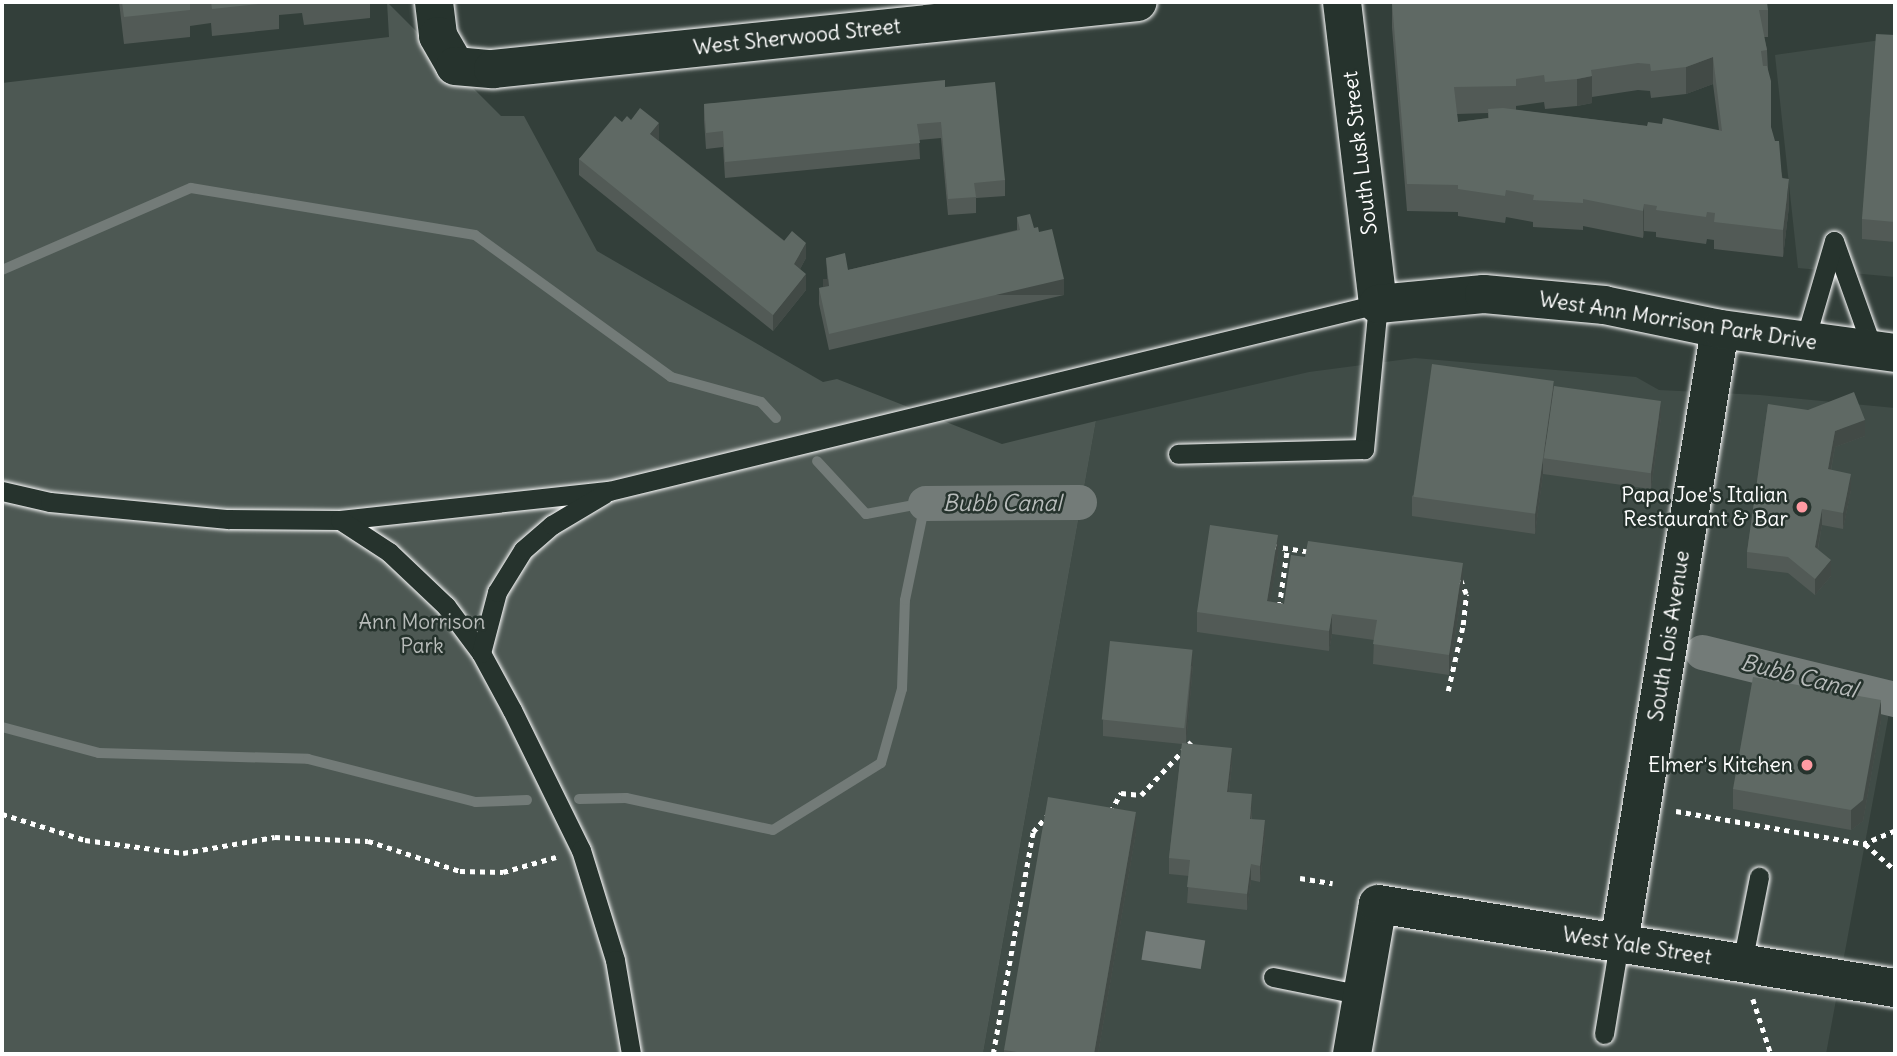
<!DOCTYPE html>
<html>
<head>
<meta charset="utf-8">
<style>
  body { margin:0 }
  #map { position:relative; width:1897px; height:1056px; overflow:hidden; background:#333f3a; font-family:Delius,sans-serif }
  div>[style] { position:absolute }
  [style*='--x'] { left:calc(var(--x)*1px); top:calc(var(--y)*1px); width:calc(var(--w)*1px); rotate:calc(var(--a)*1deg) }
  .built>* { inset:0; background:#404c47 }
  .green>* { inset:0; background:#4d5853 }
  .water>* { inset:0; background:#737b78; transform-origin:0 0 }
  .stream>* { height:10px; margin:-5px; padding:0 5px; transform-origin:5px; border-radius:5px; background:#737b78 }
  .canal>* { height:35px; margin:-17.5px; padding:0 17.5px; transform-origin:17.5px; border-radius:17.5px; background:#737b78 }
  .path>* { height:4.5px; margin-top:-2.25px; transform-origin:0; background:repeating-linear-gradient(90deg,#fff 0 5px,transparent 0 10px) }
  .roads { filter:drop-shadow(0 0 2px #fff) drop-shadow(0 0 2px #fff) }
  .service>* { height:19px; margin:-9.5px; padding:0 9.5px; transform-origin:9.5px; border-radius:9.5px; background:#26332d }
  .minor>* { height:38px; margin:-19px; padding:0 19px; transform-origin:19px; border-radius:19px; background:#26332d }
  .tertiary>* { height:38px; margin:-19px; padding:0 19px; transform-origin:19px; border-radius:19px; background:#26332d }
  .wall>* { inset:0; background:#525a56 }
  .shaded-wall>* { inset:0; background:#424a46; transform-origin:0 0 }
  .building>* { inset:0; background:#5f6964; transform-origin:0 0 }
  .dots>* { width:19px; height:19px; translate:-50% -50%; box-sizing:border-box; border:4px solid #26332d; border-radius:50% }
  span { translate:-50% -50%; white-space:nowrap; text-align:center; line-height:1.15; -webkit-text-stroke:5px #26332d; paint-order:stroke }
  .street-label { font-size:21px; color:#fff }
  .poi-label { font-size:21px; color:#fff }
  .right { translate:-100% -50%; text-align:right }
  .park-label { font-size:21px; color:#b8bcba }
  .water-label { font-size:23px; color:#b9bdbc; font-style:italic }
  .frame { position:absolute; inset:0; border:4px solid #fff; pointer-events:none }
</style>
</head>
<body>
<div id="map">
  <div class="built">
    <i style="clip-path:polygon(1895px 38px,1895px 277px,1798px 268px,1775px 55px)"></i>
    <i style="clip-path:polygon(1415px 358px,1636px 377px,1659px 390px,1760px 395px,1895px 408px,1895px 681px,1826px 1054px,983px 1054px,1096px 421px,1309px 372px)"></i>
  </div>
  <div class="green">
    <i style="clip-path:polygon(387px 2px,501px 116px,524px 116px,597px 251px,823px 382px,837px 379px,1002px 444px,1096px 421px,983px 1054px,2px 1054px,2px 83px,389px 37px)"></i>
  </div>
  <div class="water">
    <i style="left:1146px;top:931px;width:60px;height:29px;rotate:9deg"></i>
  </div>
  <div class="stream">
    <i style="--x:2;--y:270;--w:206;--a:-23.5"></i>
    <i style="--x:191;--y:188;--w:288;--a:9.4"></i>
    <i style="--x:475;--y:235;--w:242;--a:35.9"></i>
    <i style="--x:671;--y:377;--w:93;--a:15.5"></i>
    <i style="--x:761;--y:402;--w:22;--a:47"></i>
    <i style="--x:2;--y:727;--w:100;--a:15"></i>
    <i style="--x:99;--y:753;--w:209;--a:1.6"></i>
    <i style="--x:308;--y:759;--w:173;--a:14.4"></i>
    <i style="--x:476;--y:802;--w:51;--a:-2.2"></i>
    <i style="--x:579;--y:799;--w:47;--a:-1.2"></i>
    <i style="--x:626;--y:798;--w:150;--a:12.3"></i>
    <i style="--x:773;--y:830;--w:127;--a:-31.8"></i>
    <i style="--x:881;--y:763;--w:77;--a:-74.2"></i>
    <i style="--x:902;--y:689;--w:89;--a:-88.1"></i>
    <i style="--x:905;--y:600;--w:99;--a:-78.3"></i>
    <i style="--x:925;--y:503;--w:60;--a:169.4"></i>
    <i style="--x:866;--y:514;--w:72;--a:-132.8"></i>
  </div>
  <div class="canal">
    <i style="--x:925;--y:503;--w:154;--a:-0.4"></i>
    <i style="--x:1702;--y:652;--w:199;--a:13.7"></i>
  </div>
  <div class="path">
    <i style="--x:1273;--y:546;--w:36;--a:9"></i>
    <i style="--x:1279;--y:607;--w:59;--a:-82.1"></i>
    <i style="--x:1448;--y:691;--w:68;--a:-77.2"></i>
    <i style="--x:1463;--y:625;--w:31;--a:-84"></i>
    <i style="--x:1466;--y:594;--w:18;--a:-112"></i>
    <i style="--x:1676;--y:811;--w:192;--a:9.9"></i>
    <i style="--x:1110;--y:812;--w:22;--a:-60"></i>
    <i style="--x:1121;--y:793;--w:20;--a:6"></i>
    <i style="--x:1141;--y:795;--w:73;--a:-46.7"></i>
    <i style="--x:2;--y:814;--w:87;--a:17.4"></i>
    <i style="--x:85;--y:840;--w:99;--a:7.6"></i>
    <i style="--x:183;--y:853;--w:93;--a:-9.9"></i>
    <i style="--x:275;--y:837;--w:93;--a:2.5"></i>
    <i style="--x:368;--y:841;--w:97;--a:18.1"></i>
    <i style="--x:460;--y:871;--w:43;--a:1.3"></i>
    <i style="--x:503;--y:872;--w:55;--a:-15.8"></i>
    <i style="--x:1895;--y:831;--w:33;--a:157"></i>
    <i style="--x:1865;--y:844;--w:40;--a:41"></i>
    <i style="--x:1300;--y:878;--w:33;--a:9"></i>
    <i style="--x:1753;--y:999;--w:58;--a:71.9"></i>
    <i style="--x:993;--y:1054;--w:226;--a:-79.8"></i>
    <i style="--x:1033;--y:832;--w:23;--a:-49"></i>
  </div>
  <div class="roads">
    <div class="service">
      <i style="--x:1834;--y:241;--w:116;--a:70.3"></i>
      <i style="--x:1805;--y:340;--w:103;--a:-73.7"></i>
      <i style="--x:2;--y:491;--w:49;--a:12.9"></i>
      <i style="--x:50;--y:502;--w:179;--a:5.5"></i>
      <i style="--x:228;--y:519;--w:112;--a:0.5"></i>
      <i style="--x:340;--y:520;--w:271;--a:-6.2"></i>
      <i style="--x:609;--y:491;--w:791;--a:-13.67"></i>
      <i style="--x:1378;--y:304;--w:146;--a:95.5"></i>
      <i style="--x:1364;--y:449;--w:186;--a:178.5"></i>
      <i style="--x:340;--y:520;--w:59;--a:33.1"></i>
      <i style="--x:389;--y:552;--w:79;--a:43.5"></i>
      <i style="--x:446;--y:606;--w:59;--a:53.3"></i>
      <i style="--x:481;--y:653;--w:65;--a:61.5"></i>
      <i style="--x:512;--y:710;--w:156;--a:63.8"></i>
      <i style="--x:581;--y:850;--w:115;--a:72.8"></i>
      <i style="--x:615;--y:960;--w:95;--a:80.3"></i>
      <i style="--x:481;--y:653;--w:63;--a:-75.3"></i>
      <i style="--x:497;--y:592;--w:49;--a:-58.2"></i>
      <i style="--x:523;--y:550;--w:38;--a:-41"></i>
      <i style="--x:552;--y:525;--w:61;--a:-30.8"></i>
      <i style="--x:1742;--y:963;--w:88;--a:-78.8"></i>
      <i style="--x:1273;--y:977;--w:91;--a:11.4"></i>
      <i style="--x:1604;--y:1034;--w:92;--a:-80.6"></i>
    </div>
    <div class="minor">
      <i style="--x:434;--y:2;--w:34;--a:83"></i>
      <i style="--x:438;--y:36;--w:34;--a:60"></i>
      <i style="--x:455;--y:66;--w:38;--a:5"></i>
      <i style="--x:493;--y:69;--w:648;--a:-5.93"></i>
      <i style="--x:1342;--y:2;--w:304;--a:83.2"></i>
      <i style="--x:1619;--y:943;--w:622;--a:-80.66"></i>
      <i style="--x:1352;--y:1054;--w:152;--a:-80.2"></i>
      <i style="--x:1378;--y:904;--w:524;--a:9.23"></i>
    </div>
    <div class="tertiary">
      <i style="--x:1378;--y:304;--w:106;--a:-5.4"></i>
      <i style="--x:1484;--y:294;--w:121;--a:5.2"></i>
      <i style="--x:1604;--y:305;--w:118;--a:11.7"></i>
      <i style="--x:1720;--y:329;--w:177;--a:7.8"></i>
    </div>
  </div>
  <div class="wall">
    <i style="clip-path:polygon(119px 2px,370px 2px,370px 18px,304px 25px,302px 13px,279px 15px,279px 29px,212px 36px,211px 23px,190px 26px,190px 37px,124px 44px)"></i>
    <i style="clip-path:polygon(evenodd,1392px 2px,1768px 10px,1768px 37px,1764px 37px,1767px 50px,1771px 128px,1789px 206px,1783px 257px,1714px 249px,1714px 240px,1707px 239px,1706px 244px,1656px 237px,1656px 232px,1644px 231px,1643px 238px,1583px 226px,1583px 230px,1533px 227px,1533px 222px,1506px 217px,1505px 223px,1458px 216px,1458px 212px,1407px 211px,1392px 28px,1392px 2px,1713px 84px,1719px 130px,1647px 126px,1516px 110px,1516px 106px,1544px 102px,1545px 109px,1577px 106px,1592px 103px,1592px 97px,1638px 90px,1650px 91px,1651px 98px,1686px 94px,1713px 84px,1392px 2px,1488px 113px,1488px 118px,1458px 122px,1457px 114px,1488px 113px)"></i>
    <i style="clip-path:polygon(1895px 35px,1895px 242px,1862px 239px,1862px 219px)"></i>
    <i style="clip-path:polygon(945px 87px,1005px 180px,1005px 196px,976px 198px,976px 213px,948px 215px,941px 138px,919px 140px,920px 159px,725px 178px,723px 147px,706px 149px,704px 120px,704px 104px)"></i>
    <i style="clip-path:polygon(622px 122px,659px 139px,658px 140px,806px 258px,800px 269px,806px 290px,773px 331px,579px 175px,579px 159px)"></i>
    <i style="clip-path:polygon(1017px 217px,1039px 232px,1064px 295px,829px 350px,819px 304px,819px 288px,828px 286px,826px 258px,848px 270px,1017px 230px)"></i>
    <i style="clip-path:polygon(1554px 386px,1661px 417px,1651px 489px,1543px 474px,1535px 534px,1412px 516px,1412px 496px)"></i>
    <i style="clip-path:polygon(1768px 404px,1865px 436px,1835px 447px,1831px 470px,1851px 490px,1843px 529px,1822px 525px,1818px 549px,1831px 576px,1815px 595px,1788px 573px,1747px 568px,1747px 552px)"></i>
    <i style="clip-path:polygon(1278px 555px,1270px 602px,1284px 604px,1463px 584px,1449px 675px,1373px 664px,1374px 640px,1332px 634px,1329px 651px,1197px 632px,1197px 612px)"></i>
    <i style="clip-path:polygon(1193px 665px,1186px 743px,1232px 764px,1229px 792px,1252px 810px,1252px 819px,1265px 836px,1260px 882px,1251px 880px,1247px 910px,1187px 903px,1189px 876px,1169px 874px,1169px 858px,1182px 744px,1103px 736px,1103px 720px)"></i>
    <i style="clip-path:polygon(1881px 720px,1863px 821px,1851px 830px,1733px 809px,1733px 789px)"></i>
    <i style="clip-path:polygon(1136px 832px,1098px 1054px,1004px 1054px,1004px 1050px)"></i>
  </div>
  <div class="shaded-wall">
    <i style="clip-path:polygon(1713px 57px,1713px 84px,1686px 94px,1686px 67px)"></i>
    <i style="clip-path:polygon(1592px 76px,1592px 103px,1577px 106px,1577px 79px)"></i>
    <i style="clip-path:polygon(659px 123px,659px 139px,650px 150px,650px 134px)"></i>
    <i style="clip-path:polygon(1789px 179px,1789px 206px,1783px 257px,1783px 230px)"></i>
    <i style="clip-path:polygon(1644px 204px,1644px 231px,1643px 238px,1643px 211px)"></i>
    <i style="clip-path:polygon(806px 243px,806px 258px,794px 280px,794px 264px)"></i>
    <i style="clip-path:polygon(806px 274px,806px 290px,773px 331px,773px 315px)"></i>
    <i style="left:1064px;top:279px;width:16px;height:241px;rotate:90deg"></i>
    <i style="clip-path:polygon(1554px 382px,1554px 402px,1543px 458px,1543px 474px,1535px 534px,1535px 514px)"></i>
    <i style="clip-path:polygon(1661px 401px,1661px 417px,1651px 489px,1651px 473px)"></i>
    <i style="clip-path:polygon(1865px 420px,1865px 436px,1835px 447px,1828px 485px,1828px 469px,1835px 431px)"></i>
    <i style="clip-path:polygon(1851px 474px,1851px 490px,1843px 529px,1843px 513px)"></i>
    <i style="clip-path:polygon(1822px 509px,1822px 525px,1815px 563px,1815px 547px)"></i>
    <i style="clip-path:polygon(1278px 535px,1278px 555px,1267px 622px,1267px 601px)"></i>
    <i style="clip-path:polygon(1831px 560px,1831px 576px,1815px 595px,1815px 579px)"></i>
    <i style="clip-path:polygon(1463px 563px,1463px 584px,1449px 675px,1449px 655px)"></i>
    <i style="clip-path:polygon(1332px 614px,1332px 634px,1329px 651px,1329px 631px)"></i>
    <i style="clip-path:polygon(1193px 649px,1193px 665px,1186px 744px,1186px 728px)"></i>
    <i style="clip-path:polygon(1881px 700px,1881px 720px,1863px 821px,1851px 830px,1851px 810px)"></i>
    <i style="clip-path:polygon(1232px 748px,1232px 764px,1227px 808px,1227px 792px)"></i>
    <i style="clip-path:polygon(1252px 794px,1252px 810px,1250px 835px,1250px 819px)"></i>
    <i style="clip-path:polygon(1136px 812px,1136px 832px,1098px 1054px,1094px 1054px)"></i>
    <i style="clip-path:polygon(1265px 820px,1265px 836px,1260px 882px,1260px 866px)"></i>
    <i style="clip-path:polygon(1251px 864px,1251px 880px,1247px 910px,1247px 894px)"></i>
  </div>
  <div class="building">
    <i style="clip-path:polygon(122px 2px,190px 2px,190px 10px,124px 17px)"></i>
    <i style="clip-path:polygon(211px 2px,278px 2px,212px 9px)"></i>
    <i style="clip-path:polygon(evenodd,1392px 2px,1460px 2px,1460px 4px,1480px 2px,1767px 2px,1768px 10px,1759px 10px,1767px 50px,1761px 51px,1763px 66px,1767px 66px,1771px 81px,1771px 127px,1775px 141px,1779px 141px,1782px 178px,1789px 179px,1783px 230px,1714px 222px,1715px 213px,1707px 212px,1706px 217px,1656px 210px,1657px 206px,1644px 204px,1643px 211px,1583px 199px,1583px 203px,1533px 200px,1534px 195px,1506px 190px,1505px 196px,1458px 189px,1458px 185px,1407px 184px,1392px 2px,1713px 57px,1722px 131px,1663px 118px,1662px 124px,1648px 122px,1647px 126px,1503px 108px,1488px 109px,1489px 118px,1458px 122px,1454px 87px,1516px 86px,1516px 79px,1544px 75px,1545px 82px,1577px 79px,1592px 76px,1591px 70px,1638px 63px,1650px 64px,1651px 71px,1686px 67px,1713px 57px)"></i>
    <i style="clip-path:polygon(1876px 34px,1895px 35px,1895px 222px,1862px 219px)"></i>
    <i style="clip-path:polygon(945px 80px,945px 87px,995px 82px,1005px 180px,974px 183px,976px 197px,948px 199px,941px 122px,917px 124px,920px 143px,725px 162px,723px 131px,706px 133px,704px 104px)"></i>
    <i style="clip-path:polygon(640px 108px,659px 123px,650px 134px,784px 241px,792px 231px,806px 243px,794px 264px,806px 274px,773px 315px,579px 159px,615px 116px,622px 122px,627px 116px,631px 120px)"></i>
    <i style="clip-path:polygon(1030px 214px,1034px 228px,1038px 227px,1039px 232px,1052px 229px,1064px 279px,829px 334px,819px 288px,829px 286px,826px 258px,845px 253px,848px 270px,1020px 230px,1017px 217px)"></i>
    <i style="left:1432px;top:364px;width:123px;height:134px;rotate:8deg"></i>
    <i style="left:1554px;top:386px;width:108px;height:73px;rotate:8deg"></i>
    <i style="clip-path:polygon(1854px 392px,1865px 420px,1835px 431px,1828px 469px,1851px 474px,1843px 513px,1822px 509px,1815px 547px,1831px 560px,1815px 579px,1788px 557px,1747px 552px,1768px 404px,1808px 410px)"></i>
    <i style="clip-path:polygon(1210px 525px,1278px 535px,1267px 601px,1284px 604px,1291px 555px,1305px 557px,1308px 541px,1463px 563px,1449px 655px,1373px 644px,1377px 620px,1332px 614px,1329px 631px,1197px 612px)"></i>
    <i style="left:1110px;top:641px;width:83px;height:79px;rotate:6deg"></i>
    <i style="clip-path:polygon(1753px 677px,1881px 700px,1863px 800px,1851px 810px,1733px 789px)"></i>
    <i style="clip-path:polygon(1182px 743px,1232px 748px,1227px 792px,1252px 794px,1250px 819px,1265px 820px,1260px 866px,1251px 864px,1247px 894px,1187px 887px,1190px 860px,1169px 858px)"></i>
    <i style="clip-path:polygon(1048px 797px,1136px 812px,1094px 1054px,1030px 1054px,1004px 1050px)"></i>
  </div>
  <div class="dots">
    <i style="left:1802px;top:507px;background:#ff9aa2"></i>
    <i style="left:1807px;top:765px;background:#ff9aa2"></i>
  </div>
  <div class="street-label">
    <span style="left:797px;top:37px;rotate:-6deg">West Sherwood Street</span>
    <span style="left:1360px;top:153px;rotate:-97deg">South Lusk Street</span>
    <span style="left:1678px;top:321px;rotate:9deg">West Ann Morrison Park Drive</span>
    <span style="left:1669px;top:636px;rotate:-81deg">South Lois Avenue</span>
    <span style="left:1637px;top:946px;rotate:9deg">West Yale Street</span>
  </div>
  <div class="poi-label">
    <span class="right" style="left:1788px;top:507px">Papa Joe's Italian<br>Restaurant &amp; Bar</span>
    <span class="right" style="left:1793px;top:765px">Elmer's Kitchen</span>
  </div>
  <div class="park-label">
    <span style="left:422px;top:634px">Ann Morrison<br>Park</span>
  </div>
  <div class="water-label">
    <span style="left:1002px;top:503px">Bubb Canal</span>
    <span style="left:1799px;top:676px;rotate:14deg">Bubb Canal</span>
  </div>
  <div class="frame"></div>
</div>
</body>
</html>
